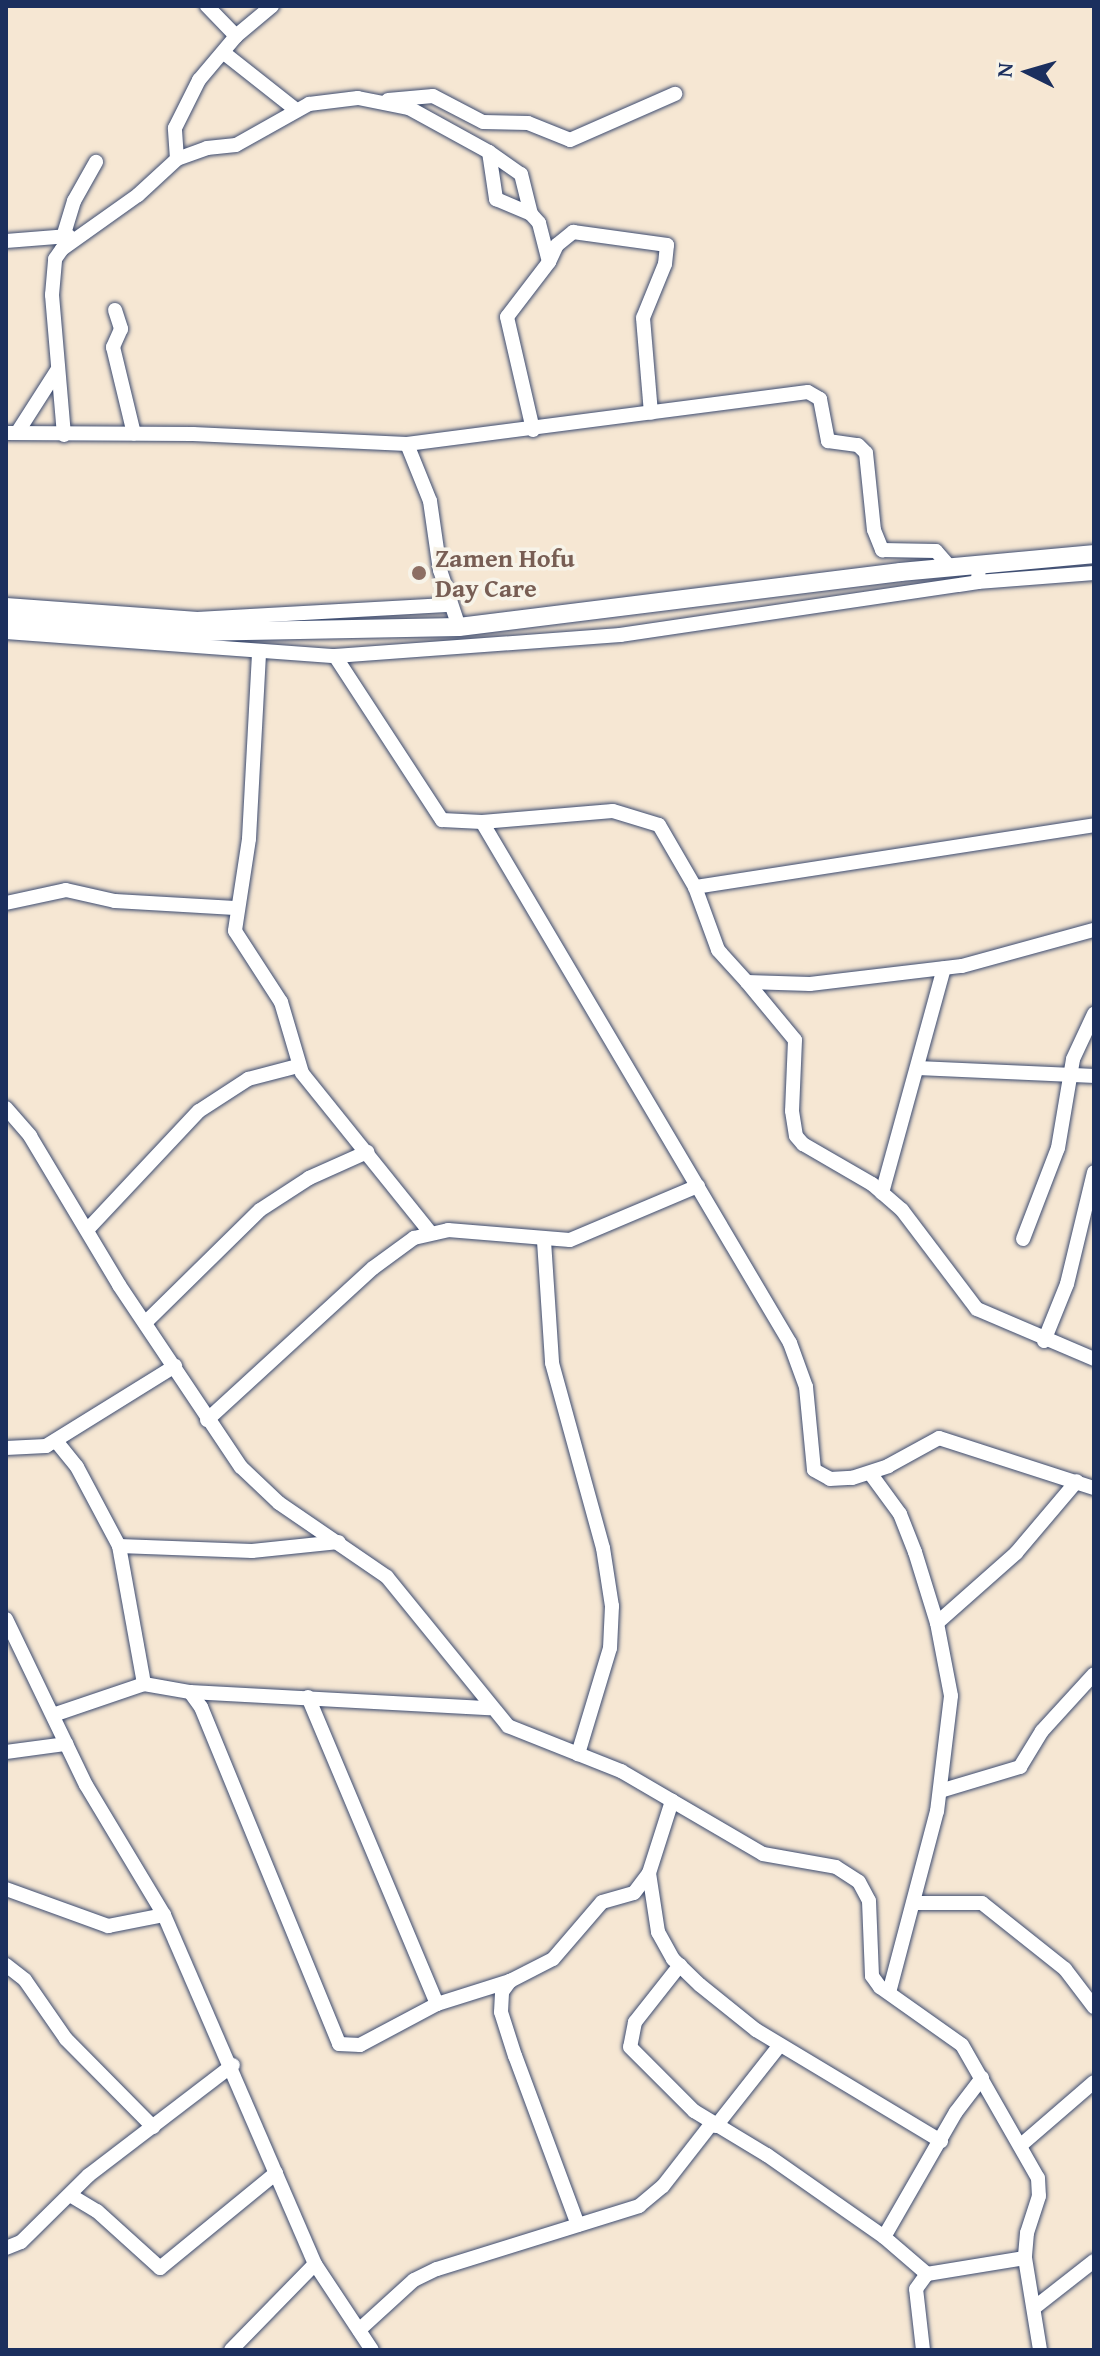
<!DOCTYPE html>
<html>
<head>
<meta charset="utf-8">
<style>
  body { margin:0 }
  #map { position:relative; width:1100px; height:2356px; overflow:hidden; background:#f6e7d3; font-family:"Gentium Book Plus",serif }
  div>[style] { position:absolute }
  [style*='--x'] { left:calc(var(--x)*1px); top:calc(var(--y)*1px); width:calc(var(--w)*1px); rotate:calc(var(--a)*1deg) }
  .roads { filter:drop-shadow(0 0 2px #3c4b70) drop-shadow(0 0 2px #3c4b70) }
  .minor>* { height:14px; margin:-7px; padding:0 7px; transform-origin:7px; border-radius:7px; background:#fff }
  .major>* { height:18px; margin:-9px; padding:0 9px; transform-origin:9px; border-radius:9px; background:#fff }
  .dots>* { width:22px; height:22px; translate:-50% -50%; box-sizing:border-box; border:4px solid #f7f3e8; border-radius:50% }
  span { translate:-50% -50%; white-space:nowrap; text-align:center; line-height:1.15; -webkit-text-stroke:7px #f7f3e8; paint-order:stroke }
  .education-label { font-size:26px; color:#785e54; font-weight:700 }
  .left { translate:0 -50%; text-align:left }
  .frame { position:absolute; inset:0; border:8px solid #1b2f5e; pointer-events:none }
  .north { position:absolute; left:988px; top:32px; width:80px; height:80px; -webkit-text-stroke:6px #f7f3e8; paint-order:stroke; rotate:275deg; font-size:22px; font-weight:700; line-height:32px; text-align:center; color:#1b2f5e }
  .north::after { content:''; display:block; margin:auto; width:28px; height:36px; background:#1b2f5e; clip-path:polygon(50% 0,100% 100%,50% 72%,0 100%) }
</style>
</head>
<body>
<div id="map">
  <div class="roads">
    <div class="minor">
      <i style="--x:207;--y:6;--w:42;--a:46"></i>
      <i style="--x:224;--y:53;--w:90;--a:38.3"></i>
      <i style="--x:388;--y:100;--w:45;--a:-5.1"></i>
      <i style="--x:433;--y:96;--w:56;--a:27.5"></i>
      <i style="--x:483;--y:122;--w:45;--a:1.3"></i>
      <i style="--x:528;--y:123;--w:45;--a:22"></i>
      <i style="--x:570;--y:140;--w:115;--a:-23.7"></i>
      <i style="--x:489;--y:152;--w:39;--a:35"></i>
      <i style="--x:521;--y:174;--w:41;--a:76"></i>
      <i style="--x:177;--y:159;--w:31;--a:-94"></i>
      <i style="--x:175;--y:128;--w:54;--a:-63.4"></i>
      <i style="--x:199;--y:80;--w:57;--a:-49.9"></i>
      <i style="--x:236;--y:36;--w:47;--a:-39.8"></i>
      <i style="--x:63;--y:237;--w:38;--a:-73"></i>
      <i style="--x:74;--y:201;--w:45;--a:-60.6"></i>
      <i style="--x:6;--y:241;--w:63;--a:-4.5"></i>
      <i style="--x:549;--y:262;--w:19;--a:-65"></i>
      <i style="--x:557;--y:245;--w:21;--a:-39"></i>
      <i style="--x:573;--y:232;--w:95;--a:7.9"></i>
      <i style="--x:667;--y:245;--w:19;--a:96"></i>
      <i style="--x:665;--y:264;--w:58;--a:112.2"></i>
      <i style="--x:643;--y:318;--w:95;--a:85.2"></i>
      <i style="--x:115;--y:310;--w:20;--a:72"></i>
      <i style="--x:121;--y:329;--w:20;--a:114"></i>
      <i style="--x:113;--y:347;--w:89;--a:76.4"></i>
      <i style="--x:6;--y:433;--w:187;--a:0.3"></i>
      <i style="--x:193;--y:434;--w:214;--a:2.7"></i>
      <i style="--x:407;--y:444;--w:404;--a:-7.4"></i>
      <i style="--x:808;--y:392;--w:14;--a:30"></i>
      <i style="--x:820;--y:399;--w:43;--a:79.2"></i>
      <i style="--x:828;--y:441;--w:30;--a:8"></i>
      <i style="--x:858;--y:445;--w:11;--a:45"></i>
      <i style="--x:866;--y:453;--w:77;--a:84.1"></i>
      <i style="--x:874;--y:530;--w:22;--a:68"></i>
      <i style="--x:882;--y:550;--w:54;--a:1.1"></i>
      <i style="--x:936;--y:551;--w:20;--a:49"></i>
      <i style="--x:17;--y:433;--w:76;--a:-57.4"></i>
      <i style="--x:64;--y:435;--w:141;--a:-94.9"></i>
      <i style="--x:52;--y:295;--w:36;--a:-85"></i>
      <i style="--x:55;--y:259;--w:12;--a:-55"></i>
      <i style="--x:62;--y:249;--w:93;--a:-35.4"></i>
      <i style="--x:138;--y:195;--w:53;--a:-42.7"></i>
      <i style="--x:177;--y:159;--w:32;--a:-20"></i>
      <i style="--x:207;--y:148;--w:29;--a:-6"></i>
      <i style="--x:236;--y:145;--w:84;--a:-29.3"></i>
      <i style="--x:309;--y:104;--w:49;--a:-7"></i>
      <i style="--x:358;--y:98;--w:52;--a:11.1"></i>
      <i style="--x:409;--y:108;--w:91;--a:28.8"></i>
      <i style="--x:489;--y:152;--w:48;--a:81.5"></i>
      <i style="--x:496;--y:199;--w:38;--a:23"></i>
      <i style="--x:531;--y:214;--w:12;--a:48"></i>
      <i style="--x:539;--y:223;--w:40;--a:75.6"></i>
      <i style="--x:549;--y:262;--w:69;--a:127.4"></i>
      <i style="--x:507;--y:317;--w:116;--a:77"></i>
      <i style="--x:407;--y:444;--w:61;--a:68"></i>
      <i style="--x:430;--y:501;--w:70;--a:81.8"></i>
      <i style="--x:440;--y:570;--w:60;--a:71.6"></i>
      <i style="--x:978;--y:582;--w:116;--a:-4.4"></i>
      <i style="--x:6;--y:605;--w:192;--a:4.2"></i>
      <i style="--x:197;--y:619;--w:254;--a:-3.2"></i>
      <i style="--x:6;--y:632;--w:330;--a:4.2"></i>
      <i style="--x:335;--y:656;--w:286;--a:-4.2"></i>
      <i style="--x:620;--y:635;--w:362;--a:-8.4"></i>
      <i style="--x:978;--y:582;--w:18;--a:-87"></i>
      <i style="--x:259;--y:654;--w:185;--a:93.1"></i>
      <i style="--x:249;--y:839;--w:93;--a:98.7"></i>
      <i style="--x:235;--y:931;--w:85;--a:57.1"></i>
      <i style="--x:281;--y:1002;--w:74;--a:73.5"></i>
      <i style="--x:302;--y:1073;--w:203;--a:51.2"></i>
      <i style="--x:335;--y:656;--w:196;--a:56.9"></i>
      <i style="--x:442;--y:820;--w:40;--a:2.9"></i>
      <i style="--x:482;--y:822;--w:131;--a:-4.8"></i>
      <i style="--x:613;--y:811;--w:48;--a:16.9"></i>
      <i style="--x:659;--y:825;--w:72;--a:59.9"></i>
      <i style="--x:695;--y:887;--w:67;--a:69.9"></i>
      <i style="--x:718;--y:950;--w:43;--a:47.8"></i>
      <i style="--x:747;--y:982;--w:63;--a:1.8"></i>
      <i style="--x:810;--y:984;--w:153;--a:-6.8"></i>
      <i style="--x:962;--y:966;--w:137;--a:-15.3"></i>
      <i style="--x:482;--y:822;--w:605;--a:59.41"></i>
      <i style="--x:790;--y:1343;--w:47;--a:70"></i>
      <i style="--x:806;--y:1387;--w:83;--a:84.5"></i>
      <i style="--x:814;--y:1470;--w:18;--a:29"></i>
      <i style="--x:830;--y:1479;--w:22;--a:-3"></i>
      <i style="--x:852;--y:1478;--w:38;--a:-18"></i>
      <i style="--x:888;--y:1466;--w:58;--a:-28.8"></i>
      <i style="--x:939;--y:1438;--w:163;--a:17.9"></i>
      <i style="--x:695;--y:887;--w:404;--a:-8.8"></i>
      <i style="--x:6;--y:903;--w:61;--a:-12.2"></i>
      <i style="--x:66;--y:890;--w:50;--a:12.7"></i>
      <i style="--x:115;--y:901;--w:120;--a:3.3"></i>
      <i style="--x:747;--y:982;--w:75;--a:50.4"></i>
      <i style="--x:795;--y:1040;--w:71;--a:92.4"></i>
      <i style="--x:792;--y:1111;--w:25;--a:81"></i>
      <i style="--x:796;--y:1136;--w:11;--a:49"></i>
      <i style="--x:803;--y:1144;--w:80;--a:30.1"></i>
      <i style="--x:872;--y:1184;--w:40;--a:41"></i>
      <i style="--x:902;--y:1210;--w:124;--a:52.9"></i>
      <i style="--x:977;--y:1309;--w:127;--a:23.1"></i>
      <i style="--x:919;--y:1068;--w:175;--a:2.6"></i>
      <i style="--x:6;--y:1108;--w:37;--a:49"></i>
      <i style="--x:30;--y:1136;--w:174;--a:59.1"></i>
      <i style="--x:119;--y:1285;--w:219;--a:56.2"></i>
      <i style="--x:241;--y:1467;--w:52;--a:43.5"></i>
      <i style="--x:279;--y:1503;--w:131;--a:34.4"></i>
      <i style="--x:387;--y:1577;--w:192;--a:50.9"></i>
      <i style="--x:508;--y:1726;--w:122;--a:21.7"></i>
      <i style="--x:621;--y:1771;--w:164;--a:30.3"></i>
      <i style="--x:763;--y:1854;--w:74;--a:10.1"></i>
      <i style="--x:836;--y:1867;--w:27;--a:33"></i>
      <i style="--x:859;--y:1882;--w:21;--a:62"></i>
      <i style="--x:869;--y:1901;--w:75;--a:87.7"></i>
      <i style="--x:872;--y:1976;--w:14;--a:54"></i>
      <i style="--x:880;--y:1987;--w:100;--a:35.3"></i>
      <i style="--x:962;--y:2045;--w:153;--a:60.3"></i>
      <i style="--x:1038;--y:2178;--w:18;--a:87"></i>
      <i style="--x:1039;--y:2196;--w:39;--a:108"></i>
      <i style="--x:1027;--y:2233;--w:25;--a:95"></i>
      <i style="--x:1025;--y:2258;--w:93;--a:80.7"></i>
      <i style="--x:882;--y:1193;--w:233;--a:-74.6"></i>
      <i style="--x:88;--y:1229;--w:162;--a:-46.8"></i>
      <i style="--x:199;--y:1111;--w:59;--a:-33.1"></i>
      <i style="--x:248;--y:1079;--w:52;--a:-14.6"></i>
      <i style="--x:1023;--y:1239;--w:97;--a:-69"></i>
      <i style="--x:1058;--y:1148;--w:90;--a:-80.4"></i>
      <i style="--x:1073;--y:1059;--w:50;--a:-65"></i>
      <i style="--x:544;--y:1241;--w:122;--a:86.2"></i>
      <i style="--x:552;--y:1363;--w:192;--a:74.6"></i>
      <i style="--x:603;--y:1548;--w:59;--a:81.2"></i>
      <i style="--x:612;--y:1606;--w:42;--a:92.7"></i>
      <i style="--x:610;--y:1648;--w:111;--a:106.8"></i>
      <i style="--x:147;--y:1321;--w:158;--a:-44.5"></i>
      <i style="--x:260;--y:1210;--w:59;--a:-33.1"></i>
      <i style="--x:309;--y:1178;--w:64;--a:-24.1"></i>
      <i style="--x:1044;--y:1341;--w:61;--a:-68"></i>
      <i style="--x:1067;--y:1284;--w:115;--a:-76.4"></i>
      <i style="--x:207;--y:1420;--w:225;--a:-42.5"></i>
      <i style="--x:373;--y:1268;--w:51;--a:-36.2"></i>
      <i style="--x:414;--y:1238;--w:35;--a:-13"></i>
      <i style="--x:448;--y:1230;--w:122;--a:4.7"></i>
      <i style="--x:570;--y:1240;--w:139;--a:-22.9"></i>
      <i style="--x:56;--y:1441;--w:33;--a:51"></i>
      <i style="--x:77;--y:1467;--w:89;--a:62"></i>
      <i style="--x:119;--y:1546;--w:140;--a:79.7"></i>
      <i style="--x:6;--y:1448;--w:40;--a:-2.9"></i>
      <i style="--x:46;--y:1446;--w:152;--a:-31.8"></i>
      <i style="--x:870;--y:1473;--w:51;--a:53.8"></i>
      <i style="--x:900;--y:1514;--w:41;--a:68.5"></i>
      <i style="--x:915;--y:1552;--w:74;--a:72.8"></i>
      <i style="--x:937;--y:1623;--w:74;--a:79.1"></i>
      <i style="--x:951;--y:1696;--w:116;--a:96.9"></i>
      <i style="--x:937;--y:1811;--w:188;--a:104.8"></i>
      <i style="--x:119;--y:1546;--w:133;--a:2.2"></i>
      <i style="--x:252;--y:1551;--w:87;--a:-5.9"></i>
      <i style="--x:6;--y:1619;--w:184;--a:64.3"></i>
      <i style="--x:86;--y:1785;--w:152;--a:59"></i>
      <i style="--x:164;--y:1915;--w:380;--a:66.6"></i>
      <i style="--x:315;--y:2264;--w:103;--a:56.5"></i>
      <i style="--x:937;--y:1623;--w:106;--a:-41.5"></i>
      <i style="--x:1016;--y:1553;--w:94;--a:-49.7"></i>
      <i style="--x:190;--y:1692;--w:300;--a:3.1"></i>
      <i style="--x:308;--y:1697;--w:333;--a:67.2"></i>
      <i style="--x:53;--y:1715;--w:96;--a:-18.8"></i>
      <i style="--x:144;--y:1684;--w:47;--a:9.9"></i>
      <i style="--x:190;--y:1692;--w:19;--a:54"></i>
      <i style="--x:201;--y:1707;--w:364;--a:67.7"></i>
      <i style="--x:339;--y:2044;--w:21;--a:3"></i>
      <i style="--x:360;--y:2045;--w:87;--a:-28"></i>
      <i style="--x:437;--y:2004;--w:77;--a:-17.5"></i>
      <i style="--x:6;--y:1752;--w:61;--a:-7.6"></i>
      <i style="--x:940;--y:1791;--w:84;--a:-16.7"></i>
      <i style="--x:1020;--y:1767;--w:42;--a:-58.6"></i>
      <i style="--x:1042;--y:1731;--w:77;--a:-47.6"></i>
      <i style="--x:649;--y:1873;--w:60;--a:81.3"></i>
      <i style="--x:658;--y:1932;--w:31;--a:61"></i>
      <i style="--x:673;--y:1959;--w:37;--a:44"></i>
      <i style="--x:700;--y:1985;--w:72;--a:38.8"></i>
      <i style="--x:756;--y:2030;--w:216;--a:31"></i>
      <i style="--x:6;--y:1889;--w:109;--a:19.9"></i>
      <i style="--x:108;--y:1926;--w:57;--a:-11.1"></i>
      <i style="--x:916;--y:1903;--w:66;--a:0"></i>
      <i style="--x:982;--y:1903;--w:106;--a:38.5"></i>
      <i style="--x:1065;--y:1969;--w:48;--a:52.7"></i>
      <i style="--x:6;--y:1965;--w:24;--a:38"></i>
      <i style="--x:25;--y:1980;--w:72;--a:55.2"></i>
      <i style="--x:66;--y:2039;--w:124;--a:45.3"></i>
      <i style="--x:680;--y:1965;--w:73;--a:128.3"></i>
      <i style="--x:635;--y:2022;--w:25;--a:101"></i>
      <i style="--x:630;--y:2047;--w:91;--a:45"></i>
      <i style="--x:694;--y:2111;--w:85;--a:31.1"></i>
      <i style="--x:767;--y:2155;--w:143;--a:35"></i>
      <i style="--x:884;--y:2237;--w:57;--a:40.7"></i>
      <i style="--x:716;--y:2126;--w:103;--a:-51.7"></i>
      <i style="--x:1021;--y:2145;--w:96;--a:-40.8"></i>
      <i style="--x:70;--y:2195;--w:31;--a:31"></i>
      <i style="--x:97;--y:2211;--w:85;--a:42.1"></i>
      <i style="--x:160;--y:2268;--w:150;--a:-39.3"></i>
      <i style="--x:578;--y:2225;--w:180;--a:-110.4"></i>
      <i style="--x:515;--y:2056;--w:46;--a:-107.7"></i>
      <i style="--x:501;--y:2012;--w:20;--a:-87"></i>
      <i style="--x:502;--y:1992;--w:14;--a:-54"></i>
      <i style="--x:510;--y:1981;--w:48;--a:-27.1"></i>
      <i style="--x:553;--y:1959;--w:75;--a:-49.3"></i>
      <i style="--x:602;--y:1902;--w:33;--a:-16"></i>
      <i style="--x:634;--y:1893;--w:25;--a:-53"></i>
      <i style="--x:649;--y:1873;--w:76;--a:-72.3"></i>
      <i style="--x:884;--y:2237;--w:144;--a:-60.1"></i>
      <i style="--x:956;--y:2112;--w:43;--a:-52.6"></i>
      <i style="--x:6;--y:2248;--w:16;--a:-22"></i>
      <i style="--x:21;--y:2242;--w:95;--a:-44.6"></i>
      <i style="--x:89;--y:2175;--w:181;--a:-37.4"></i>
      <i style="--x:1034;--y:2308;--w:76;--a:-38.1"></i>
      <i style="--x:359;--y:2330;--w:74;--a:-42.3"></i>
      <i style="--x:414;--y:2280;--w:25;--a:-26"></i>
      <i style="--x:437;--y:2269;--w:212;--a:-17.3"></i>
      <i style="--x:639;--y:2206;--w:31;--a:-40"></i>
      <i style="--x:663;--y:2186;--w:80;--a:-52.1"></i>
      <i style="--x:231;--y:2350;--w:120;--a:-45.7"></i>
      <i style="--x:923;--y:2350;--w:61;--a:-96.5"></i>
      <i style="--x:916;--y:2289;--w:19;--a:-54"></i>
      <i style="--x:927;--y:2274;--w:99;--a:-9.3"></i>
    </div>
    <div class="major">
      <i style="--x:6;--y:617;--w:188;--a:4.6"></i>
      <i style="--x:193;--y:632;--w:266;--a:-1.1"></i>
      <i style="--x:459;--y:627;--w:445;--a:-7.1"></i>
      <i style="--x:901;--y:572;--w:194;--a:-5.3"></i>
    </div>
  </div>
  <div class="dots">
    <i style="left:419px;top:573px;background:#8d6e63"></i>
  </div>
  <div class="education-label">
    <span class="left" style="left:435px;top:573px">Zamen Hofu<br>Day Care</span>
  </div>
  <div class="frame"></div>
  <div class="north">N</div>
</div>
</body>
</html>
